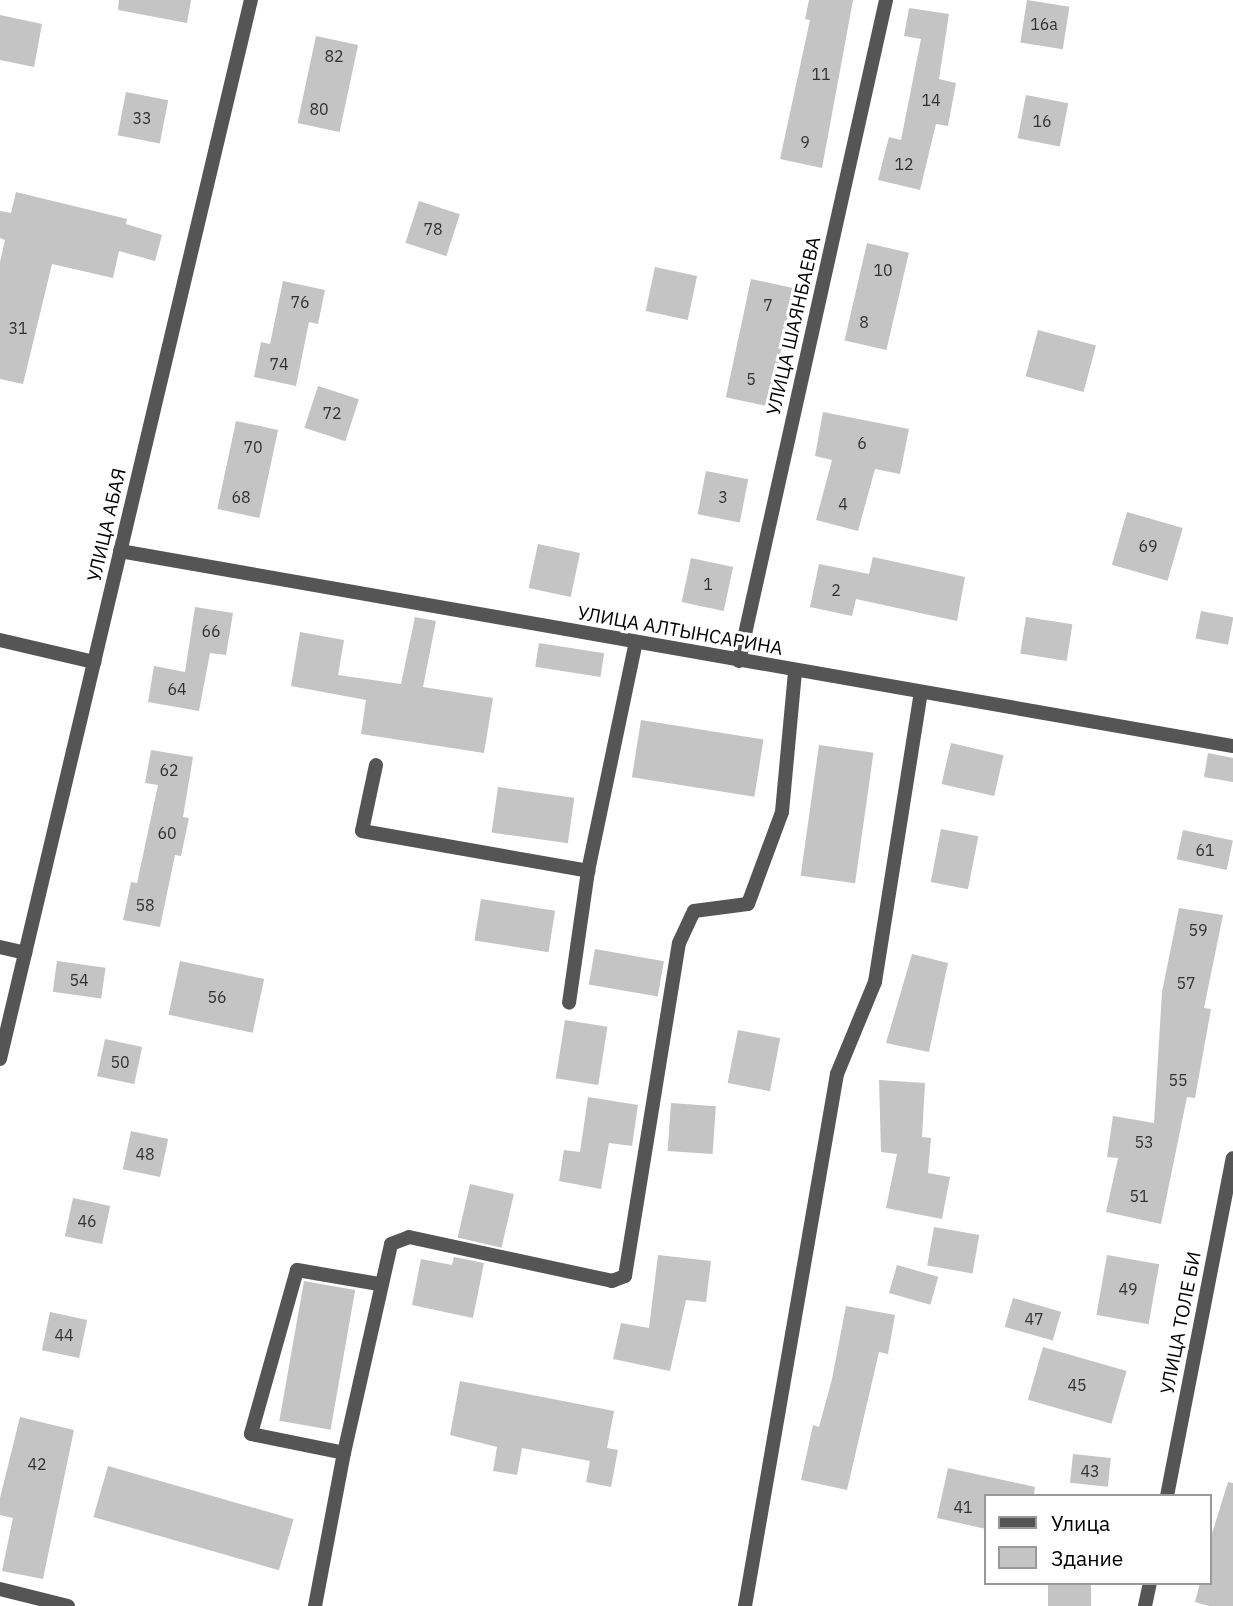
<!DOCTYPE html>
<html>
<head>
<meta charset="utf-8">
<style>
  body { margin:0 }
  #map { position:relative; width:1233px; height:1606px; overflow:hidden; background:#fff; font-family:"IBM Plex Sans",sans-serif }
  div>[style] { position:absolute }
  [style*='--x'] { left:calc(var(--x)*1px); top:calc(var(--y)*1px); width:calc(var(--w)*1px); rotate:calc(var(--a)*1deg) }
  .building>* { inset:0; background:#c4c4c4; transform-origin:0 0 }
  .service>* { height:14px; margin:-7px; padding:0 7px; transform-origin:7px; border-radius:7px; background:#555 }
  .minor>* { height:14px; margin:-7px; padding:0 7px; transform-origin:7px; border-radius:7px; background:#555 }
  .tertiary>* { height:14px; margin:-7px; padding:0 7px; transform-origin:7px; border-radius:7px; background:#555 }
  span { translate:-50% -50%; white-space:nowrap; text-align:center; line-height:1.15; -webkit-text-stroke:6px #fff; paint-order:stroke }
  .number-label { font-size:16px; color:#313131 }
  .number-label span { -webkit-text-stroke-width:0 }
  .street-label { font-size:19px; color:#000 }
  .legend { position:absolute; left:984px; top:1494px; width:228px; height:91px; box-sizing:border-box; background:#fff; border:2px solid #999; margin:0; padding:9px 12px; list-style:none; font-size:21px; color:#000 }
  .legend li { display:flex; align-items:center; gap:14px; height:35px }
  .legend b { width:35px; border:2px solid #999 }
</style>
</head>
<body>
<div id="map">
  <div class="building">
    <i style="clip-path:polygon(119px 0,191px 0,187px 23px,118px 10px)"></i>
    <i style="clip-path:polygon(809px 0,853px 0,822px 168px,780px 159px,810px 20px,805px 19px)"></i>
    <i style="left:1027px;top:0;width:43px;height:43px;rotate:9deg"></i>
    <i style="clip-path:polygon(909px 8px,949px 14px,939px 79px,956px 83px,948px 126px,936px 124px,920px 190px,878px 180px,889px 137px,901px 140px,921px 39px,904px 36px)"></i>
    <i style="clip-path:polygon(0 15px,42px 24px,34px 67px,0 60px)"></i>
    <i style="left:316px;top:36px;width:43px;height:89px;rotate:12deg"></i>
    <i style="left:126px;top:92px;width:43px;height:44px;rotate:11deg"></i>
    <i style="left:1026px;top:95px;width:43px;height:44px;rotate:11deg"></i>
    <i style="clip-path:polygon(16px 192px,127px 219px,126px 224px,162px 235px,155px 261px,119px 251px,113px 278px,52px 264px,23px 384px,0 379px,0 262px,5px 240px,0 238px,0 211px,11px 213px)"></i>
    <i style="left:419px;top:201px;width:43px;height:44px;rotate:18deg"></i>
    <i style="left:867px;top:243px;width:43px;height:100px;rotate:13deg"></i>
    <i style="left:655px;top:267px;width:43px;height:45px;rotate:12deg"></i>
    <i style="left:751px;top:279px;width:44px;height:121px;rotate:12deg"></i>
    <i style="clip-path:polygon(283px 281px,325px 290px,318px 324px,309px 322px,296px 386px,254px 377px,261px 342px,270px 344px)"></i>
    <i style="left:1038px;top:330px;width:60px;height:48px;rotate:15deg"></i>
    <i style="left:318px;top:386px;width:43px;height:44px;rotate:18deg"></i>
    <i style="clip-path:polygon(823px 412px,909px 429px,900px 474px,875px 469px,858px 531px,816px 520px,832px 460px,815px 456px)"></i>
    <i style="left:236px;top:421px;width:43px;height:90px;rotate:12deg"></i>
    <i style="left:706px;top:471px;width:43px;height:44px;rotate:11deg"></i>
    <i style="left:1127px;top:512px;width:58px;height:55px;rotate:16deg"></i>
    <i style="left:538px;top:544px;width:43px;height:45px;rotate:12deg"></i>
    <i style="clip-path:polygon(873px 557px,965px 577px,957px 621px,856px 599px,852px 616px,810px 607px,819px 564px,869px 574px)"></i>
    <i style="left:691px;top:558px;width:43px;height:45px;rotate:12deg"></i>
    <i style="clip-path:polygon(195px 607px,233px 613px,226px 655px,210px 653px,199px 711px,148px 702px,154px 666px,185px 672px)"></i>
    <i style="left:1201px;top:611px;width:33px;height:28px;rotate:11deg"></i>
    <i style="clip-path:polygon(415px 617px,436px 621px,423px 687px,493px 698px,484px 753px,361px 734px,366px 700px,291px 686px,300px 632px,344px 640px,338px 675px,401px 684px)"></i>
    <i style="left:1026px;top:617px;width:47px;height:37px;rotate:9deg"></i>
    <i style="left:539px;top:643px;width:66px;height:24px;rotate:9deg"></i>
    <i style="left:641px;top:720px;width:124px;height:58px;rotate:9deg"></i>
    <i style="left:951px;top:743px;width:54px;height:42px;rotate:13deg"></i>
    <i style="left:819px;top:745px;width:55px;height:132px;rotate:8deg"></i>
    <i style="clip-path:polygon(151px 750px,193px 757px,183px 817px,189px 818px,181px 856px,175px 855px,160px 927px,123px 920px,131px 882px,137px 883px,158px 785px,145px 783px)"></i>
    <i style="clip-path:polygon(1208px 753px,1233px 758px,1233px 782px,1204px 777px)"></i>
    <i style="left:498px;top:787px;width:77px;height:46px;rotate:8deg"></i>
    <i style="left:941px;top:829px;width:38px;height:54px;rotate:11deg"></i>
    <i style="left:1183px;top:830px;width:51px;height:30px;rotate:12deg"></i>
    <i style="left:481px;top:899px;width:75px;height:42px;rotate:9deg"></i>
    <i style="clip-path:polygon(1179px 908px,1223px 915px,1204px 1008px,1211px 1009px,1195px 1098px,1187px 1097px,1161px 1224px,1106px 1212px,1118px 1158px,1107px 1157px,1113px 1116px,1154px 1123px,1162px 992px)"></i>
    <i style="left:595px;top:949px;width:70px;height:36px;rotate:10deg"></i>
    <i style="clip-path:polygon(912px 954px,948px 963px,929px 1052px,886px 1043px)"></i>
    <i style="left:57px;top:961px;width:49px;height:31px;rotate:8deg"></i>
    <i style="left:180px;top:961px;width:86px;height:55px;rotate:12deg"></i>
    <i style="left:565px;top:1020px;width:43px;height:59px;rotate:9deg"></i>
    <i style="left:738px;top:1030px;width:43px;height:54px;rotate:11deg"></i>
    <i style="left:105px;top:1039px;width:38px;height:38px;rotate:12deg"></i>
    <i style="clip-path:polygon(879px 1080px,925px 1083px,922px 1137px,931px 1138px,928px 1173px,950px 1177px,942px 1219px,886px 1208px,897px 1154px,881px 1152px)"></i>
    <i style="clip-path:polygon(588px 1097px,638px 1105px,632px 1146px,609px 1143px,601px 1189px,559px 1181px,564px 1150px,580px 1152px)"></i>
    <i style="left:671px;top:1103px;width:45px;height:48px;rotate:4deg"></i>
    <i style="left:131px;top:1131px;width:38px;height:39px;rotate:12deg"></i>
    <i style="left:470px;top:1184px;width:45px;height:55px;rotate:13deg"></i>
    <i style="left:73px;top:1198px;width:38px;height:39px;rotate:12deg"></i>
    <i style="left:934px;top:1227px;width:46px;height:39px;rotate:10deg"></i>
    <i style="clip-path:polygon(658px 1255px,711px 1261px,706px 1302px,686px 1300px,670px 1371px,613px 1359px,621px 1323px,649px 1328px)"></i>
    <i style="left:1107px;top:1255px;width:53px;height:61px;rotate:10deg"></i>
    <i style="clip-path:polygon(454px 1257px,484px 1263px,473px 1318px,412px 1305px,421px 1259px,452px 1265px)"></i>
    <i style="left:897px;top:1265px;width:43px;height:29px;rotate:16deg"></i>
    <i style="left:304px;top:1281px;width:52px;height:142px;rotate:10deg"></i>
    <i style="left:1013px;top:1298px;width:50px;height:30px;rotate:16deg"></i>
    <i style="clip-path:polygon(846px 1306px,895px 1315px,888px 1354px,879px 1352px,847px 1490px,801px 1480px,813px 1425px,819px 1427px,832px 1379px)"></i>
    <i style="left:50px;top:1312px;width:38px;height:39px;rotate:12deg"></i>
    <i style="left:1043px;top:1347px;width:87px;height:55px;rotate:16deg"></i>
    <i style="clip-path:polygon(460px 1381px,614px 1411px,607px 1448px,618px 1450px,611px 1487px,586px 1482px,590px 1461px,522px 1448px,517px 1475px,493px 1471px,497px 1447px,450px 1435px)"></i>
    <i style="clip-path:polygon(20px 1417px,74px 1430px,43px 1579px,2px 1571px,13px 1518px,0 1515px,0 1498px)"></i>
    <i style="left:1073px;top:1454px;width:38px;height:29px;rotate:6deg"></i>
    <i style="left:108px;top:1466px;width:193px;height:53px;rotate:16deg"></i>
    <i style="clip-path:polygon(948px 1468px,1035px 1487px,1034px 1496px,986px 1496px,986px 1529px,937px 1518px)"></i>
    <i style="clip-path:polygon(1228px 1482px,1233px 1483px,1233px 1606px,1209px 1606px,1195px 1602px,1200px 1583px,1210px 1583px,1210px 1540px)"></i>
    <i style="left:1048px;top:1583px;width:43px;height:23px"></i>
  </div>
  <div class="service">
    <i style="--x:0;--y:640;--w:97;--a:13.2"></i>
    <i style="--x:0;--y:947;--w:26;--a:13"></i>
  </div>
  <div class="minor">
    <i style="--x:739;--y:661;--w:677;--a:-77.46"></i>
    <i style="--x:376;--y:765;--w:67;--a:102"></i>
    <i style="--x:362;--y:831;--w:230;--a:10"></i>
    <i style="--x:588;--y:871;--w:133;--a:98.2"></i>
    <i style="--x:588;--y:871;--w:234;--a:-78.2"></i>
    <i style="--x:379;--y:1284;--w:83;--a:-170.3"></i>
    <i style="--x:297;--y:1270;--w:170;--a:105.7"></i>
    <i style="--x:251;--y:1434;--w:95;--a:11.5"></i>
    <i style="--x:344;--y:1453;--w:214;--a:-77.3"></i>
    <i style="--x:391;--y:1244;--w:19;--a:-21"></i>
    <i style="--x:409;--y:1237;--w:208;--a:12.2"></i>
    <i style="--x:612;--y:1281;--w:14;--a:-21"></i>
    <i style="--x:625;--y:1276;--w:337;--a:-80.8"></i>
    <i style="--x:679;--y:943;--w:35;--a:-65"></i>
    <i style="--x:694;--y:911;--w:54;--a:-7.4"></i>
    <i style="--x:748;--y:904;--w:98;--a:-69.7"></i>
    <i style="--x:782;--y:812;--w:142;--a:-84.7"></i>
    <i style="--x:1167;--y:1496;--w:344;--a:-79"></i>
    <i style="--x:315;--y:1606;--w:156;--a:-79.3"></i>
    <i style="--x:745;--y:1606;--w:540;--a:-80.19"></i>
    <i style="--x:837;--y:1074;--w:100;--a:-67.6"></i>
    <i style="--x:875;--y:982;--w:293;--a:-81"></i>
    <i style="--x:1145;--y:1606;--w:24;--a:-78"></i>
  </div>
  <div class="tertiary">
    <i style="--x:120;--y:551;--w:1130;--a:9.94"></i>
    <i style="--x:0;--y:1059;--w:1088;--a:-76.67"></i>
    <i style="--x:0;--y:1589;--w:70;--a:14"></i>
  </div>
  <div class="number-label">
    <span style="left:1044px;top:24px">16а</span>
    <span style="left:334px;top:56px">82</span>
    <span style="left:821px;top:74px">11</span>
    <span style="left:931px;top:100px">14</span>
    <span style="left:319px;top:109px">80</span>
    <span style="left:142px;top:118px">33</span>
    <span style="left:1042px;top:121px">16</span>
    <span style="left:805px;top:142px">9</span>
    <span style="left:904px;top:164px">12</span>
    <span style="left:433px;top:229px">78</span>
    <span style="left:883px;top:270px">10</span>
    <span style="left:300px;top:302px">76</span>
    <span style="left:768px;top:305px">7</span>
    <span style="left:864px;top:322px">8</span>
    <span style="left:18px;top:328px">31</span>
    <span style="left:279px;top:364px">74</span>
    <span style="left:751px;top:379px">5</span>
    <span style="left:332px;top:413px">72</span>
    <span style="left:862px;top:443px">6</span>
    <span style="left:253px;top:447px">70</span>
    <span style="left:241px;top:497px">68</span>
    <span style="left:723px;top:497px">3</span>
    <span style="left:843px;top:504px">4</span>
    <span style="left:1148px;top:546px">69</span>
    <span style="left:708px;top:584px">1</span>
    <span style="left:836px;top:590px">2</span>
    <span style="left:211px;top:631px">66</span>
    <span style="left:177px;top:689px">64</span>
    <span style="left:169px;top:770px">62</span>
    <span style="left:167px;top:833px">60</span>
    <span style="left:1205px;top:850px">61</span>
    <span style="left:145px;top:905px">58</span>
    <span style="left:1198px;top:930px">59</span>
    <span style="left:79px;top:980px">54</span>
    <span style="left:1186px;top:983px">57</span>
    <span style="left:217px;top:997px">56</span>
    <span style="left:120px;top:1062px">50</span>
    <span style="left:1178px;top:1080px">55</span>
    <span style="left:1144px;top:1142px">53</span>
    <span style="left:145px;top:1154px">48</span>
    <span style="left:1139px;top:1196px">51</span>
    <span style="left:87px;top:1221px">46</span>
    <span style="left:1128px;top:1289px">49</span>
    <span style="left:1034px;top:1319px">47</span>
    <span style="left:64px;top:1335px">44</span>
    <span style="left:1077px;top:1385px">45</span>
    <span style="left:37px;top:1464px">42</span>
    <span style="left:1090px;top:1471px">43</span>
    <span style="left:963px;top:1507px">41</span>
  </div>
  <div class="street-label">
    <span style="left:794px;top:326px;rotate:-77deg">УЛИЦА ШАЯНБАЕВА</span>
    <span style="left:107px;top:525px;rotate:-77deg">УЛИЦА АБАЯ</span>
    <span style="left:680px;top:631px;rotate:10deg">УЛИЦА АЛТЫНСАРИНА</span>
    <span style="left:1181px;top:1323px;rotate:-79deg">УЛИЦА ТОЛЕ БИ</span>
  </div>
  <ul class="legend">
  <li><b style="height:9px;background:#555"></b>Улица</li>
  <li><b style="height:19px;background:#c4c4c4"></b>Здание</li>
  </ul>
</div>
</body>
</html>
